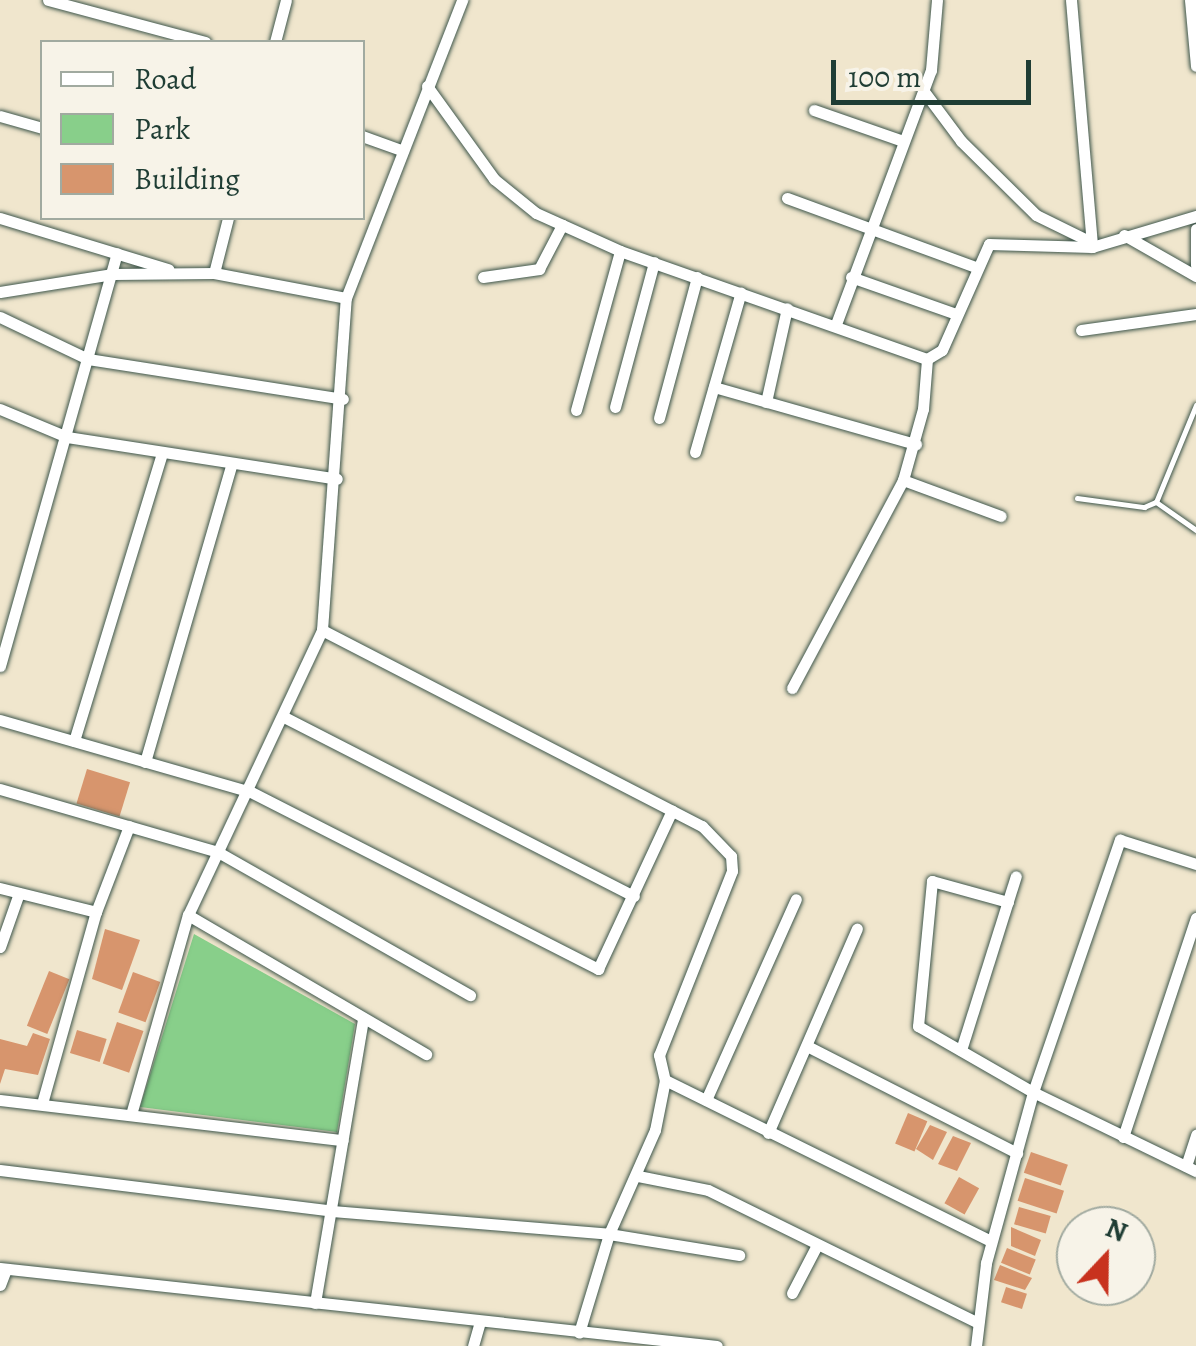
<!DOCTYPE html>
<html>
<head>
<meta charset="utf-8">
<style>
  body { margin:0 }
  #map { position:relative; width:1196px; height:1346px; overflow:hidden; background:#f0e6cd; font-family:Alegreya,serif }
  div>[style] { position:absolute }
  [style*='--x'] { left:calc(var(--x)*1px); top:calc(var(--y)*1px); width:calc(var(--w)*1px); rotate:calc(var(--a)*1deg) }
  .green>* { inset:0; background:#88cf8a }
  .building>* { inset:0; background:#d7956d; transform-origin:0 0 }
  .roads { filter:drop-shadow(0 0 2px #3e564b) drop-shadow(0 0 2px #3e564b) }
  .lane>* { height:5px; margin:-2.5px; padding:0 2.5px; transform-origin:2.5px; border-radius:2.5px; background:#fff }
  .street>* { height:11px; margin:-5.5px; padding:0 5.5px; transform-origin:5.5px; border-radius:5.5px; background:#fff }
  span { translate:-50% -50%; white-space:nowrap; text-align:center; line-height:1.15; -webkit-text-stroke:10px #f7f3e8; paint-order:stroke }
  .legend { position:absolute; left:40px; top:40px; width:325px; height:180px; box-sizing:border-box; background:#f7f3e8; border:2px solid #a1aaa0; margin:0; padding:12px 18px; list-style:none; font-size:30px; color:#1f3d34 }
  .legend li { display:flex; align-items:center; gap:20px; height:50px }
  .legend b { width:50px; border:2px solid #a1aaa0 }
  .north { position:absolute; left:1056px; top:1206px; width:100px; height:100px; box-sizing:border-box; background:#f7f3e8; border:2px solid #a1aaa0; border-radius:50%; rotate:22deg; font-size:28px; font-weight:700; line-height:40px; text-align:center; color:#1f3d34 }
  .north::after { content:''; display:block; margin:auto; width:35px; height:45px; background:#c8321e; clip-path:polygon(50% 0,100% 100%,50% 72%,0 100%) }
  .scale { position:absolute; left:831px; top:60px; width:200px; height:45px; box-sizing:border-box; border:5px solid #1f3d34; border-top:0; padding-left:12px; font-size:30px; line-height:35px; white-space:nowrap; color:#1f3d34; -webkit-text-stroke:8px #f7f3e8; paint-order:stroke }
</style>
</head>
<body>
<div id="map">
  <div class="green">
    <i style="clip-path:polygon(194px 934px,355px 1024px,337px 1132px,140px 1107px)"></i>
  </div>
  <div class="building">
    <i style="left:87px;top:769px;width:45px;height:36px;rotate:17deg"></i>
    <i style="clip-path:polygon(105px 929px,140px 940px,122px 990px,92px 979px)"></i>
    <i style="left:49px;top:971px;width:22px;height:59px;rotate:22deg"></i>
    <i style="left:133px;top:972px;width:29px;height:43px;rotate:20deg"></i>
    <i style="left:117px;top:1022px;width:28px;height:44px;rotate:19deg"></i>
    <i style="left:77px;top:1030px;width:31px;height:24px;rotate:17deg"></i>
    <i style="clip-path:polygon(33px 1033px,50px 1039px,38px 1075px,5px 1069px,0 1084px,0 1039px,27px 1046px)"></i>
    <i style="left:908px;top:1113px;width:21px;height:33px;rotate:23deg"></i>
    <i style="clip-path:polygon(930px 1125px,947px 1132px,933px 1160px,916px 1149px)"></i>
    <i style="clip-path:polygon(953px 1136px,971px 1143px,957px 1171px,938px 1164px)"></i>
    <i style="left:1031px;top:1152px;width:39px;height:22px;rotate:19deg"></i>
    <i style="left:959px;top:1177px;width:23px;height:30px;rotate:29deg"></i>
    <i style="left:1025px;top:1178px;width:41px;height:24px;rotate:18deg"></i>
    <i style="left:1019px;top:1207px;width:33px;height:18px;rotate:16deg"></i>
    <i style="clip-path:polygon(1011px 1227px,1041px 1240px,1035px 1256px,1011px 1246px)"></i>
    <i style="left:1007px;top:1248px;width:31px;height:16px;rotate:22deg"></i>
    <i style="clip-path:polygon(1000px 1265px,1032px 1278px,1025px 1290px,994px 1280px)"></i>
    <i style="left:1006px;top:1287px;width:22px;height:16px;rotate:18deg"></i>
  </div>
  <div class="roads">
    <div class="lane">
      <i style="--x:1077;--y:498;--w:68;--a:7.7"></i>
      <i style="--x:1144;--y:507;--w:13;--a:-23"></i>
      <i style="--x:1156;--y:502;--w:105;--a:-67.6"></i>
      <i style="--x:1156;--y:502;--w:49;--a:35"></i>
    </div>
    <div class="street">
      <i style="--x:48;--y:0;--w:163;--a:15"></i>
      <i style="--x:1071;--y:0;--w:248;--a:85.1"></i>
      <i style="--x:1190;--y:0;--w:66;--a:84.8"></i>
      <i style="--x:275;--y:42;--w:43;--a:-75.3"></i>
      <i style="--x:427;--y:86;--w:115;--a:54.2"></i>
      <i style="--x:494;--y:179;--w:54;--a:39"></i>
      <i style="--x:536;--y:213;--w:92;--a:24.3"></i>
      <i style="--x:620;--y:251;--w:325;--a:19.4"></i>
      <i style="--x:927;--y:359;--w:17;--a:-31"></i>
      <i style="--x:942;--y:350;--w:116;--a:-66.1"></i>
      <i style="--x:989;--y:244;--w:103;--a:1.7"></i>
      <i style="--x:1092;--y:247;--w:109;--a:-16.6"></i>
      <i style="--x:923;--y:90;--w:64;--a:53.3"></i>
      <i style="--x:961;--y:141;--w:105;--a:44.6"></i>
      <i style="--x:1036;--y:215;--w:61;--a:26.1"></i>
      <i style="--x:814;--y:110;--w:94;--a:19.2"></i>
      <i style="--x:0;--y:116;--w:44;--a:15.9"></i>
      <i style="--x:362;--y:136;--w:41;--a:19.7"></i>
      <i style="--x:787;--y:198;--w:201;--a:20.1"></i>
      <i style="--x:0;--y:218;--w:176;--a:16.9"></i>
      <i style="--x:1196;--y:229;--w:36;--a:90"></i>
      <i style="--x:1124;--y:235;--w:83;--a:29.7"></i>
      <i style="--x:214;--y:273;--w:57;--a:-75.7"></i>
      <i style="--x:483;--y:277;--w:57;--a:-8.1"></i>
      <i style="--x:539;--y:269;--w:50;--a:-62.4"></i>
      <i style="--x:851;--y:277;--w:111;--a:19.4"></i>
      <i style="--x:0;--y:292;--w:114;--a:-9.1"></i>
      <i style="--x:113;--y:274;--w:101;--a:-0.6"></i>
      <i style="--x:214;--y:273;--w:134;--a:10.7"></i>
      <i style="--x:346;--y:298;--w:320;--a:-68.7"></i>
      <i style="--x:0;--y:317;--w:98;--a:25.5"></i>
      <i style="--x:88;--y:359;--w:258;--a:8.9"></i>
      <i style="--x:836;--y:324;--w:271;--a:-69.5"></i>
      <i style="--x:931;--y:70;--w:70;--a:-85.1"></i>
      <i style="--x:1081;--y:330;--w:116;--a:-7.9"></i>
      <i style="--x:714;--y:387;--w:210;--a:15.8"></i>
      <i style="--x:766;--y:402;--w:96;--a:-77.4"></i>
      <i style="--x:615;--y:407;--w:150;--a:-74.9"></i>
      <i style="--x:0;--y:409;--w:73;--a:22.7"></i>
      <i style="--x:67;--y:437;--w:273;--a:8.8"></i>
      <i style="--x:576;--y:410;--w:165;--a:-74.5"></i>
      <i style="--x:659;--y:418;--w:146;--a:-74.9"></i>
      <i style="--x:695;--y:452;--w:166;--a:-74"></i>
      <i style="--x:903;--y:480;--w:104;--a:20.2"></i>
      <i style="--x:322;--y:630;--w:428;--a:27.3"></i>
      <i style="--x:702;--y:826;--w:42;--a:46"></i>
      <i style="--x:731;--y:856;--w:15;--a:86"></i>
      <i style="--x:732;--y:871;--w:198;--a:111.6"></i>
      <i style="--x:659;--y:1055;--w:26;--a:77"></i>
      <i style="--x:665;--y:1080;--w:51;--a:101.3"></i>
      <i style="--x:655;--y:1130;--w:114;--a:113.9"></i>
      <i style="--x:609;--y:1234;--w:103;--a:106.9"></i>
      <i style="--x:0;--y:666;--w:429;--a:-74.2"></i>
      <i style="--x:792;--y:688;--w:236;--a:-61.9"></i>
      <i style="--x:903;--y:480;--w:74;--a:-74.3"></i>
      <i style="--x:923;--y:409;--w:50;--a:-85.4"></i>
      <i style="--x:284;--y:717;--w:393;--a:27.1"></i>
      <i style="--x:0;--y:720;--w:261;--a:16"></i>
      <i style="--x:251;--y:792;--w:390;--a:27"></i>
      <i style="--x:598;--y:969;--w:175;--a:-65"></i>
      <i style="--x:74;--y:741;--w:301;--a:-73"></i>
      <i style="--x:145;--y:762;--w:311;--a:-73.8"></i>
      <i style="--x:0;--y:789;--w:227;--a:16.1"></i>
      <i style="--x:218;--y:852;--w:290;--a:29.6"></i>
      <i style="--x:0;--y:888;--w:99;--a:14"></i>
      <i style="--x:1008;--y:902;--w:79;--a:-164.6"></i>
      <i style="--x:932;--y:881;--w:146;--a:95.5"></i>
      <i style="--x:918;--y:1026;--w:133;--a:29.9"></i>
      <i style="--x:1033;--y:1092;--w:181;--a:25.9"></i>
      <i style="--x:188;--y:915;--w:276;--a:30.3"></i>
      <i style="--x:0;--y:947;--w:57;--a:-70.6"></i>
      <i style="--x:807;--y:1046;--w:236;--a:27"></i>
      <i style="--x:961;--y:1050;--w:182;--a:-72.5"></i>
      <i style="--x:665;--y:1080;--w:364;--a:26.3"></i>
      <i style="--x:0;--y:1100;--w:345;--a:6.7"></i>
      <i style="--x:43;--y:1100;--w:195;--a:-74.3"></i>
      <i style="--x:96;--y:912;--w:92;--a:-69"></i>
      <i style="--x:706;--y:1100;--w:220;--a:-65.9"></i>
      <i style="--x:132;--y:1111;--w:204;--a:-74.1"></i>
      <i style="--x:188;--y:915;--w:315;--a:-64.8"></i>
      <i style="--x:322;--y:630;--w:333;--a:-85.9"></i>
      <i style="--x:768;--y:1133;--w:223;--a:-66.5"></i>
      <i style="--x:1123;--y:1137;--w:231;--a:-71.6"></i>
      <i style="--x:1186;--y:1166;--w:33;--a:-72"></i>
      <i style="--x:0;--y:1170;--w:335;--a:7"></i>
      <i style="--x:332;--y:1211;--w:278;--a:4.7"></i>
      <i style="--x:609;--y:1234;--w:132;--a:9.2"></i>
      <i style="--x:638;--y:1176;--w:71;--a:11.3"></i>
      <i style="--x:708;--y:1190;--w:301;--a:26.2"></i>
      <i style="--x:0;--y:1268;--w:721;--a:6.21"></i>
      <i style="--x:0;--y:1285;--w:17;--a:-69"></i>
      <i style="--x:792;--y:1293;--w:54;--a:-62.5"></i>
      <i style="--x:315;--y:1303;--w:288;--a:-80.4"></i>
      <i style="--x:473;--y:1346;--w:26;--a:-74"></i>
      <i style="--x:976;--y:1346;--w:84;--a:-83.1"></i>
      <i style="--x:986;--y:1263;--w:177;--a:-74.6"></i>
      <i style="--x:1033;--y:1092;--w:267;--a:-71"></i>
      <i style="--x:1120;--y:840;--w:80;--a:17.5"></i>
    </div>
  </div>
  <ul class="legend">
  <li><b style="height:12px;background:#fff"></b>Road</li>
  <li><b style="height:28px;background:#88cf8a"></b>Park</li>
  <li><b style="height:28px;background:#d7956d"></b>Building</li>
  </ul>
  <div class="north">N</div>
  <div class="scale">100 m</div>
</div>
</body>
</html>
